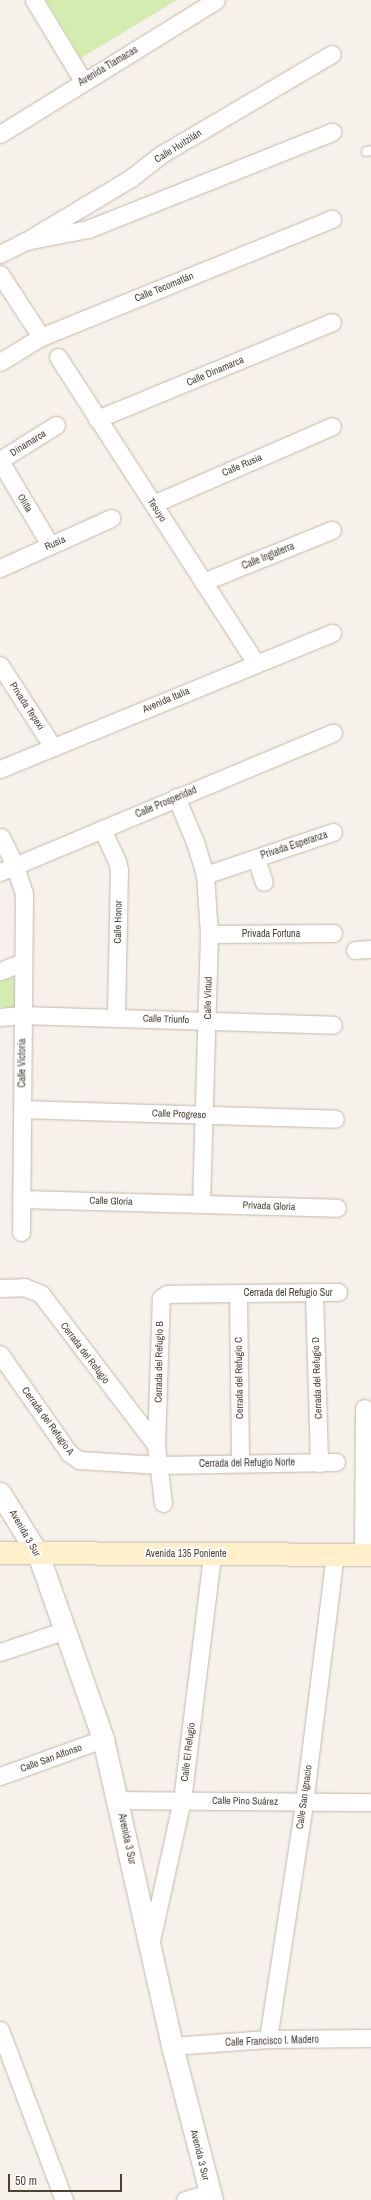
<!DOCTYPE html>
<html>
<head>
<meta charset="utf-8">
<style>
  body { margin:0 }
  #map { position:relative; width:371px; height:2200px; overflow:hidden; background:#f6f1ea; font-family:"Archivo Narrow",sans-serif }
  div>[style] { position:absolute }
  [style*='--x'] { left:calc(var(--x)*1px); top:calc(var(--y)*1px); width:calc(var(--w)*1px); rotate:calc(var(--a)*1deg) }
  .green>* { inset:0; background:#d5ecb0 }
  .roads { filter:drop-shadow(0 0 1px #c2b8ab) drop-shadow(0 0 1px #c2b8ab) }
  .service>* { height:9px; margin:-4.5px; padding:0 4.5px; transform-origin:4.5px; border-radius:4.5px; background:#fff }
  .minor>* { height:17px; margin:-8.5px; padding:0 8.5px; transform-origin:8.5px; border-radius:8.5px; background:#fff }
  .tertiary>* { height:21px; margin:-10.5px; padding:0 10.5px; transform-origin:10.5px; border-radius:10.5px; background:#fff }
  .secondary>* { height:22px; margin:-11px; padding:0 11px; transform-origin:11px; border-radius:11px; background:#ffefca }
  span { translate:-50% -50%; white-space:nowrap; text-align:center; line-height:1.15; -webkit-text-stroke:4px #fff; paint-order:stroke }
  .street-label { font-size:10px; color:#4a4137 }
  .scale { position:absolute; left:8px; top:2174px; width:114px; height:18px; box-sizing:border-box; border:2px solid #4a4137; border-top:0; padding-left:5px; font-size:12px; line-height:14px; white-space:nowrap; color:#4a4137; -webkit-text-stroke:3px #fff; paint-order:stroke }
</style>
</head>
<body>
<div id="map">
  <div class="green">
    <i style="clip-path:polygon(46px 0,177px 0,81px 58px)"></i>
    <i style="clip-path:polygon(18px 976px,16px 1009px,0 1007px,0 982px)"></i>
  </div>
  <div class="roads">
    <div class="service">
      <i style="--x:366;--y:151;--w:5;--a:-11"></i>
    </div>
    <div class="minor">
      <i style="--x:34;--y:0;--w:95;--a:58.8"></i>
      <i style="--x:0;--y:134;--w:254;--a:-31.8"></i>
      <i style="--x:26;--y:241;--w:122;--a:-31"></i>
      <i style="--x:131;--y:178;--w:39;--a:-38"></i>
      <i style="--x:162;--y:154;--w:197;--a:-30.5"></i>
      <i style="--x:0;--y:254;--w:29;--a:-27"></i>
      <i style="--x:26;--y:241;--w:63;--a:-11"></i>
      <i style="--x:88;--y:229;--w:263;--a:-21.7"></i>
      <i style="--x:0;--y:274;--w:75;--a:56.9"></i>
      <i style="--x:58;--y:357;--w:364;--a:57.1"></i>
      <i style="--x:0;--y:362;--w:48;--a:-31.4"></i>
      <i style="--x:41;--y:337;--w:314;--a:-22.1"></i>
      <i style="--x:97;--y:419;--w:254;--a:-22.4"></i>
      <i style="--x:0;--y:460;--w:66;--a:-32"></i>
      <i style="--x:0;--y:461;--w:98;--a:59.2"></i>
      <i style="--x:153;--y:504;--w:195;--a:-23.5"></i>
      <i style="--x:0;--y:568;--w:122;--a:-24.2"></i>
      <i style="--x:203;--y:582;--w:139;--a:-22"></i>
      <i style="--x:0;--y:665;--w:98;--a:57.1"></i>
      <i style="--x:0;--y:769;--w:359;--a:-22.3"></i>
      <i style="--x:176;--y:797;--w:49;--a:67.1"></i>
      <i style="--x:195;--y:842;--w:34;--a:73"></i>
      <i style="--x:205;--y:875;--w:59;--a:86.1"></i>
      <i style="--x:209;--y:934;--w:270;--a:91.7"></i>
      <i style="--x:102;--y:829;--w:35;--a:65"></i>
      <i style="--x:117;--y:861;--w:9;--a:77"></i>
      <i style="--x:119;--y:870;--w:148;--a:91.2"></i>
      <i style="--x:1;--y:837;--w:32;--a:64"></i>
      <i style="--x:15;--y:866;--w:29;--a:72"></i>
      <i style="--x:24;--y:894;--w:338;--a:90.5"></i>
      <i style="--x:256;--y:858;--w:25;--a:72"></i>
      <i style="--x:0;--y:872;--w:361;--a:-22.7"></i>
      <i style="--x:205;--y:875;--w:135;--a:-18.6"></i>
      <i style="--x:209;--y:934;--w:124;--a:-0.5"></i>
      <i style="--x:355;--y:950;--w:16;--a:-4"></i>
      <i style="--x:0;--y:971;--w:25;--a:-21"></i>
      <i style="--x:0;--y:1017;--w:22;--a:-5"></i>
      <i style="--x:22;--y:1015;--w:311;--a:1.8"></i>
      <i style="--x:22;--y:1109;--w:313;--a:1.8"></i>
      <i style="--x:21;--y:1199;--w:316;--a:1.6"></i>
      <i style="--x:0;--y:1288;--w:24;--a:-2"></i>
      <i style="--x:24;--y:1287;--w:18;--a:22"></i>
      <i style="--x:41;--y:1294;--w:190;--a:52.7"></i>
      <i style="--x:238;--y:1293;--w:169;--a:89.3"></i>
      <i style="--x:314;--y:1293;--w:170;--a:88.3"></i>
      <i style="--x:0;--y:1354;--w:121;--a:55.1"></i>
      <i style="--x:69;--y:1453;--w:12;--a:35"></i>
      <i style="--x:79;--y:1460;--w:80;--a:3.6"></i>
      <i style="--x:159;--y:1465;--w:177;--a:-1"></i>
      <i style="--x:163;--y:1503;--w:58;--a:-96.9"></i>
      <i style="--x:156;--y:1445;--w:147;--a:-88.1"></i>
      <i style="--x:161;--y:1298;--w:7;--a:-34"></i>
      <i style="--x:167;--y:1294;--w:171;--a:-0.7"></i>
      <i style="--x:363;--y:1555;--w:147;--a:-89.6"></i>
      <i style="--x:0;--y:1652;--w:70;--a:-18.4"></i>
      <i style="--x:0;--y:1776;--w:109;--a:-19.8"></i>
      <i style="--x:119;--y:1800;--w:252;--a:0.5"></i>
      <i style="--x:150;--y:1945;--w:148;--a:-77.6"></i>
      <i style="--x:182;--y:1800;--w:248;--a:-83"></i>
      <i style="--x:0;--y:2030;--w:182;--a:69.4"></i>
      <i style="--x:268;--y:2039;--w:239;--a:-81.3"></i>
      <i style="--x:304;--y:1803;--w:250;--a:-82.9"></i>
      <i style="--x:172;--y:2046;--w:96;--a:-4.2"></i>
      <i style="--x:268;--y:2039;--w:103;--a:-0.6"></i>
      <i style="--x:185;--y:2200;--w:26;--a:-16"></i>
    </div>
    <div class="tertiary">
      <i style="--x:0;--y:1493;--w:72;--a:58.1"></i>
      <i style="--x:38;--y:1554;--w:196;--a:70.6"></i>
      <i style="--x:103;--y:1739;--w:315;--a:77.3"></i>
      <i style="--x:172;--y:2046;--w:159;--a:75.4"></i>
    </div>
    <div class="secondary">
      <i style="--x:0;--y:1553;--w:371;--a:0.3"></i>
    </div>
  </div>
  <div class="street-label">
    <span style="left:108px;top:66px;rotate:-31deg">Avenida Tlamacas</span>
    <span style="left:178px;top:146px;rotate:-32deg">Calle Huitzilán</span>
    <span style="left:164px;top:287px;rotate:-22deg">Calle Tecomatlán</span>
    <span style="left:215px;top:371px;rotate:-23deg">Calle Dinamarca</span>
    <span style="left:28px;top:443px;rotate:-32deg">Dinamarca</span>
    <span style="left:242px;top:465px;rotate:-23deg">Calle Rusia</span>
    <span style="left:25px;top:503px;rotate:59deg">Olitla</span>
    <span style="left:157px;top:510px;rotate:57deg">Tesuyo</span>
    <span style="left:55px;top:543px;rotate:-24deg">Rusia</span>
    <span style="left:268px;top:556px;rotate:-22deg">Calle Inglaterra</span>
    <span style="left:166px;top:700px;rotate:-23deg">Avenida Italia</span>
    <span style="left:27px;top:706px;rotate:57deg">Privada Tepexi</span>
    <span style="left:166px;top:802px;rotate:-23deg">Calle Prosperidad</span>
    <span style="left:294px;top:845px;rotate:-18deg">Privada Esperanza</span>
    <span style="left:118px;top:922px;rotate:-89deg">Calle Honor</span>
    <span style="left:271px;top:934px">Privada Fortuna</span>
    <span style="left:208px;top:998px;rotate:-89deg">Calle Virtud</span>
    <span style="left:166px;top:1019px;rotate:2deg">Calle Triunfo</span>
    <span style="left:22px;top:1063px;rotate:-90deg">Calle Victoria</span>
    <span style="left:179px;top:1114px;rotate:2deg">Calle Progreso</span>
    <span style="left:111px;top:1201px;rotate:2deg">Calle Gloria</span>
    <span style="left:269px;top:1206px;rotate:2deg">Privada Gloria</span>
    <span style="left:288px;top:1293px">Cerrada del Refugio Sur</span>
    <span style="left:85px;top:1353px;rotate:53deg">Cerrada del Refugio</span>
    <span style="left:159px;top:1362px;rotate:-89deg">Cerrada del Refugio B</span>
    <span style="left:239px;top:1378px;rotate:-91deg">Cerrada del Refugio C</span>
    <span style="left:317px;top:1378px;rotate:-92deg">Cerrada del Refugio D</span>
    <span style="left:48px;top:1421px;rotate:54deg">Cerrada del Refugio A</span>
    <span style="left:247px;top:1463px;rotate:-1deg">Cerrada del Refugio Norte</span>
    <span style="left:25px;top:1533px;rotate:60deg">Avenida 3 Sur</span>
    <span style="left:186px;top:1554px">Avenida 135 Poniente</span>
    <span style="left:188px;top:1752px;rotate:-83deg">Calle El Refugio</span>
    <span style="left:51px;top:1758px;rotate:-20deg">Calle San Alfonso</span>
    <span style="left:304px;top:1797px;rotate:-82deg">Calle San Ignacio</span>
    <span style="left:245px;top:1801px;rotate:1deg">Calle Pino Suárez</span>
    <span style="left:127px;top:1839px;rotate:78deg">Avenida 3 Sur</span>
    <span style="left:272px;top:2041px;rotate:-2deg">Calle Francisco I. Madero</span>
    <span style="left:200px;top:2155px;rotate:76deg">Avenida 3 Sur</span>
  </div>
  <div class="scale">50 m</div>
</div>
</body>
</html>
